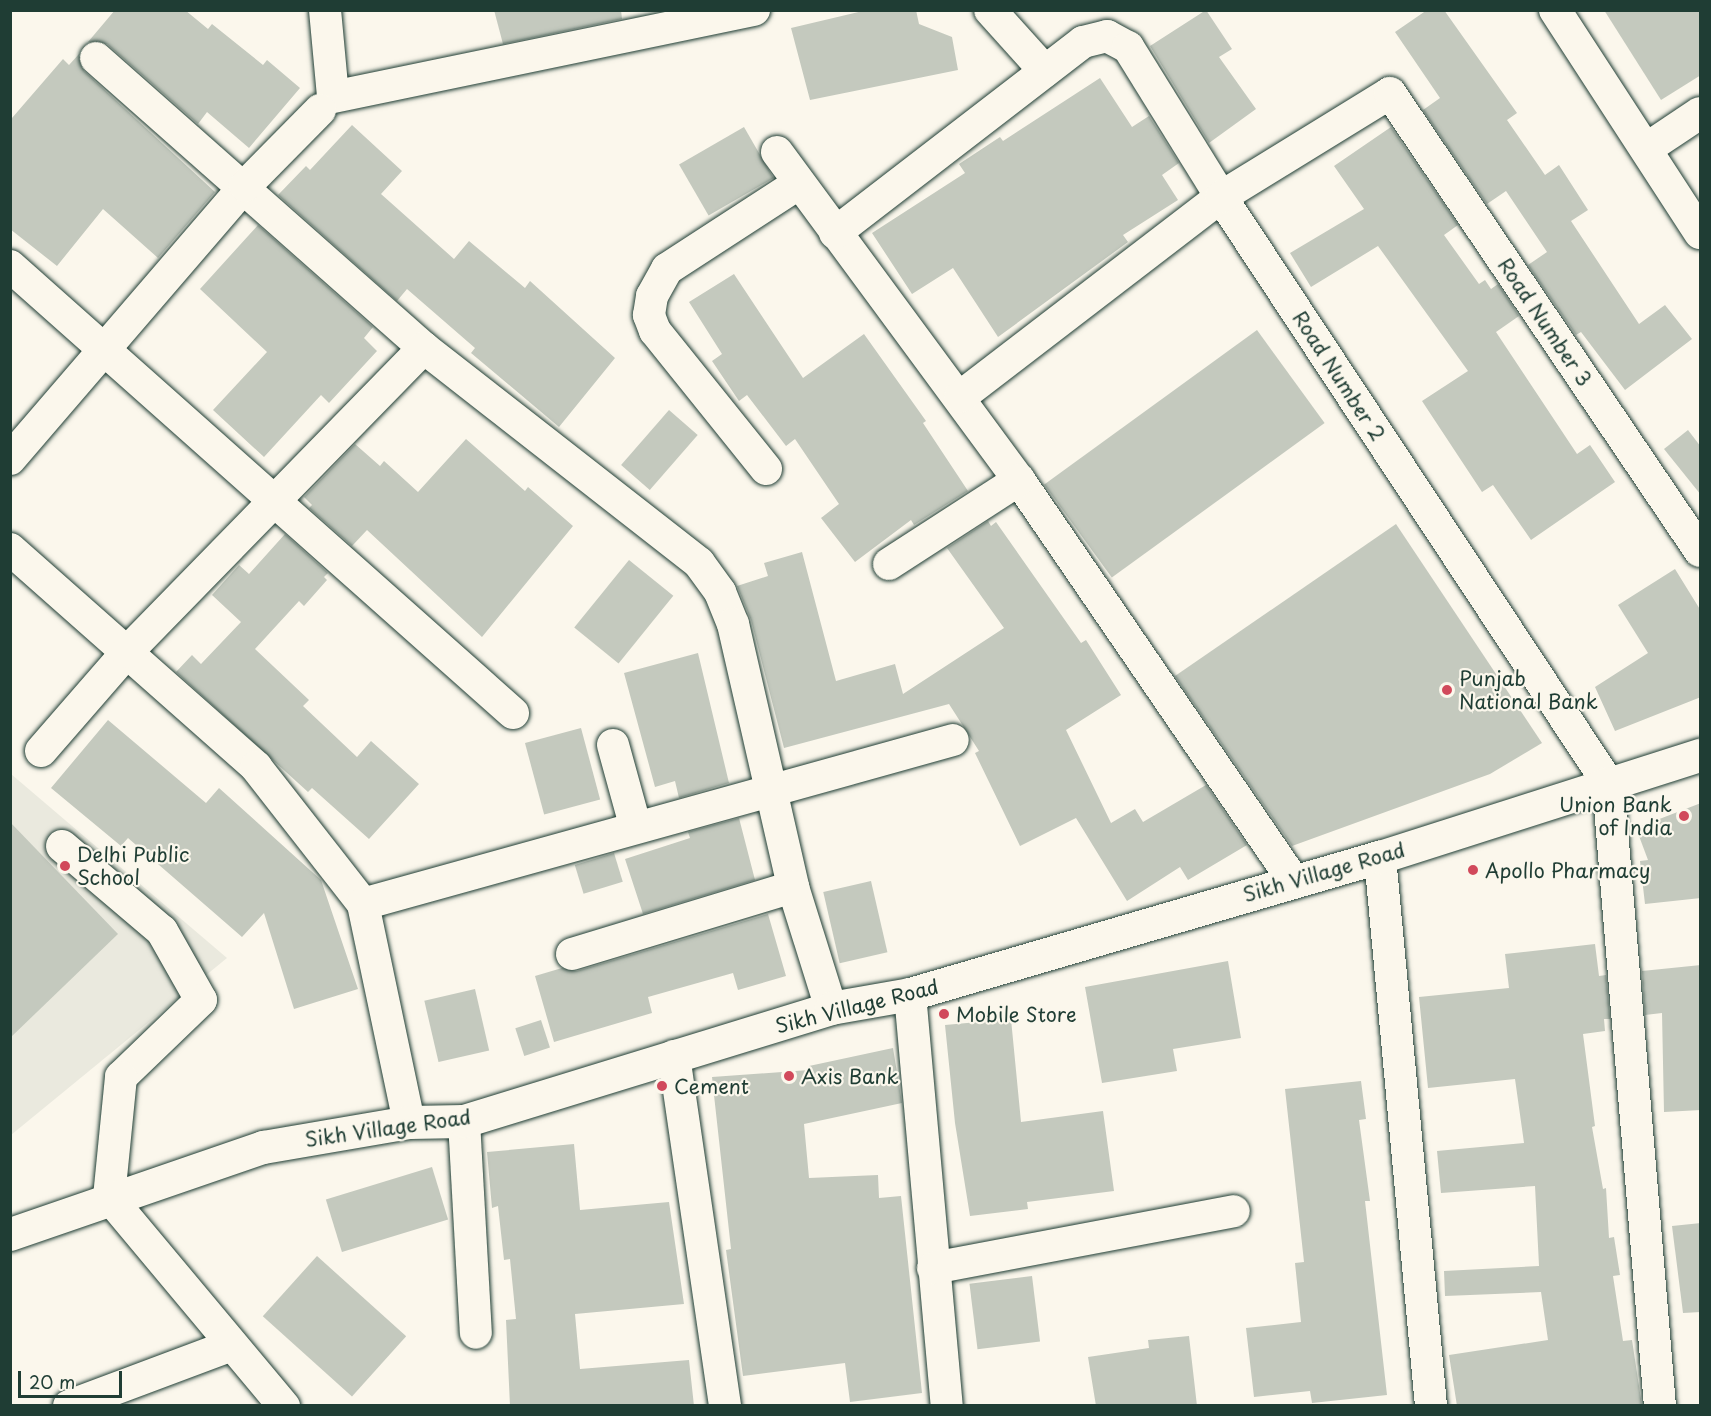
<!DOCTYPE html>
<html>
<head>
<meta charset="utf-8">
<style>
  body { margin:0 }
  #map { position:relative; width:1711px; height:1416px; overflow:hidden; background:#fbf7ec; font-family:"Playpen Sans",sans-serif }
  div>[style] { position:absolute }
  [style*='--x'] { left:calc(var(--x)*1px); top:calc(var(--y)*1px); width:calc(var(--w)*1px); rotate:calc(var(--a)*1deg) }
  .built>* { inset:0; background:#eae9de }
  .building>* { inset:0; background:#c4c9be; transform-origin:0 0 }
  .roads { filter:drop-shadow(0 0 2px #1f3d34) drop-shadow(0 0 2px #1f3d34) }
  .minor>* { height:32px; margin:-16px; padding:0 16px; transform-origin:16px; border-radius:16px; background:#fbf7ec }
  .secondary>* { height:33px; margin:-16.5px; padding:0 16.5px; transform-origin:16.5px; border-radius:16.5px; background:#fbf7ec }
  .dots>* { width:16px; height:16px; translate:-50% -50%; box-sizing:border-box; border:3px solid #fbf7ec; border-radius:50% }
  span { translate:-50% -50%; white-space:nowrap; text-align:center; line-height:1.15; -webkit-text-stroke:4.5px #fbf7ec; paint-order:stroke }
  .street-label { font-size:20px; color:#1f3d34 }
  .poi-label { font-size:20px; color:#1f3d34 }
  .left { translate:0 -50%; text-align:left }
  .right { translate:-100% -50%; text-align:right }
  .frame { position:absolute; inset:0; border:12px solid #1f3d34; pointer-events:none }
  .scale { position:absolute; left:18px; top:1371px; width:104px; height:27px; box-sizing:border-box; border:3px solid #1f3d34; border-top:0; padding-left:8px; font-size:18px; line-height:21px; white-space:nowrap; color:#1f3d34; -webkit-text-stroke:4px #fbf7ec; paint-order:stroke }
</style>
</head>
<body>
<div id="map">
  <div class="built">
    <i style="clip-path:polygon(11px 774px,227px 958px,11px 1135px)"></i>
  </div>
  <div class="building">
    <i style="clip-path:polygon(115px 10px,185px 10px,208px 29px,212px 24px,263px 65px,267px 60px,300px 88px,249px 148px,207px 112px,198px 124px,107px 44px,88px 42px)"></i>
    <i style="clip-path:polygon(494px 10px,621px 10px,622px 19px,503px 44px)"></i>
    <i style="clip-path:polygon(867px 10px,916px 10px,919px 24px,952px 37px,958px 70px,810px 100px,791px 28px)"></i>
    <i style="clip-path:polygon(1206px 10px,1232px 49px,1219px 57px,1256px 109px,1209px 143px,1150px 46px)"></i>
    <i style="clip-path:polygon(1427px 10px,1444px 10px,1517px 113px,1507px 120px,1545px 175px,1559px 165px,1588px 210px,1571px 221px,1639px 324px,1665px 305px,1692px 339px,1625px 390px,1581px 332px,1576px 335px,1528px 265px,1547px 252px,1506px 191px,1487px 204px,1423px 110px,1440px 98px,1395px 32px)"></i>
    <i style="clip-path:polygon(1604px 10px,1701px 10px,1701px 75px,1661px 100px)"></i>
    <i style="clip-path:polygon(79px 54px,84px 71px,215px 192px,158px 258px,103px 209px,57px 266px,10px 229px,12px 118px,63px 59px,69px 65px)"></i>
    <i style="clip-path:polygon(1100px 78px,1132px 127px,1149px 116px,1179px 163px,1162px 175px,1178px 200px,1123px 235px,1128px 242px,998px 337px,953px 268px,912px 294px,872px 233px,965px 173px,959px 164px,1000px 137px,1003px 141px)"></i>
    <i style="clip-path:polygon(352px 125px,402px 171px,381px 194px,454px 259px,469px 241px,525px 288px,530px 281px,615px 358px,559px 427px,471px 353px,475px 348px,407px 289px,397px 301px,278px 195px,306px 166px,310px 170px)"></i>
    <i style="left:744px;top:127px;width:59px;height:75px;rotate:60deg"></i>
    <i style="clip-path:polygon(1391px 127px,1458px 225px,1444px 235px,1479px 284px,1485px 280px,1491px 289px,1498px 284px,1519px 316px,1496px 332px,1577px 454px,1590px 445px,1615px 482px,1531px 540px,1493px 485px,1482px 492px,1422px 401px,1468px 371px,1378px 246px,1311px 287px,1290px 253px,1364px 209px,1334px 166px)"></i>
    <i style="clip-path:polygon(258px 225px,373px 327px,364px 338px,377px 351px,329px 403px,321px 395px,264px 457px,213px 410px,267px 352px,200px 289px)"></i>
    <i style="clip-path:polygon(734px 274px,803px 378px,864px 334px,926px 421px,923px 423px,968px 491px,914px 525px,911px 520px,855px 562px,821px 518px,839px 504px,795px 439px,786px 446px,747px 395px,739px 401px,712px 361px,722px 354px,689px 302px)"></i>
    <i style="left:1257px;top:330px;width:115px;height:263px;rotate:54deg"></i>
    <i style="left:669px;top:410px;width:38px;height:73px;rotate:41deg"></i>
    <i style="clip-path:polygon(1688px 430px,1701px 447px,1701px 495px,1664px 449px)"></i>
    <i style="clip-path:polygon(466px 439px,525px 491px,528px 487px,573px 526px,482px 637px,367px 530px,352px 546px,309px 508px,312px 505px,304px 497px,355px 444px,380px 466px,384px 461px,418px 492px)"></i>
    <i style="clip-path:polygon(988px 521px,991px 526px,996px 522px,1081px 643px,1086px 640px,1121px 695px,1066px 730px,1111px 823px,1135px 809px,1143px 822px,1206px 785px,1247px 845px,1188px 880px,1180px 867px,1127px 901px,1076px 818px,1020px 846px,975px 753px,979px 751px,949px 704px,784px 748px,751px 620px,737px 586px,768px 576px,764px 563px,802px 552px,836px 681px,895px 664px,903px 694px,1004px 628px,947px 548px)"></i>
    <i style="clip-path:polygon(1396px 524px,1542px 743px,1490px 774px,1292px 846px,1175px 676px)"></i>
    <i style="clip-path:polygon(285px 534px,328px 573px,324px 577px,327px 580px,304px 606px,299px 601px,255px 649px,309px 700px,303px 706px,357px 757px,371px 741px,419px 784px,369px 839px,312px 788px,308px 792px,176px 672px,192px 655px,201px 664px,241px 622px,212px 595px,239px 565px,249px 574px)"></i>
    <i style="left:629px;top:560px;width:57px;height:87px;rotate:39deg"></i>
    <i style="clip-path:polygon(1675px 569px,1701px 611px,1701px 697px,1615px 731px,1595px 687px,1648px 653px,1618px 605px)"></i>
    <i style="clip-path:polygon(698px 653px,729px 783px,679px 798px,675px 781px,655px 787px,624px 673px)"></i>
    <i style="clip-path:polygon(108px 720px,206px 803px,219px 788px,321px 880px,358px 989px,294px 1009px,264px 913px,242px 937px,128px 838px,121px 846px,51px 788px)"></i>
    <i style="left:581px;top:728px;width:74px;height:58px;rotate:75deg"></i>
    <i style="clip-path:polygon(1701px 803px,1701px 898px,1645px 904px,1640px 861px,1648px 860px,1636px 828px)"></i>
    <i style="clip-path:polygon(739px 818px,755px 880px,643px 914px,625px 859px,690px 838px,688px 832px)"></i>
    <i style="clip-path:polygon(10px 822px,118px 934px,10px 1038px)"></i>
    <i style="left:614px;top:853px;width:30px;height:41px;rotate:73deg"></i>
    <i style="left:871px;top:881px;width:73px;height:49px;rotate:77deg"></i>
    <i style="clip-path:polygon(768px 914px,786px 976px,738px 990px,733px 973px,648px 997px,652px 1013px,554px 1042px,535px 976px,562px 968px,577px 971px)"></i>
    <i style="clip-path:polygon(1595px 944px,1599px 976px,1606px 975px,1610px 1019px,1604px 1019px,1605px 1031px,1583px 1034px,1595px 1126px,1592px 1127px,1603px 1189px,1606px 1188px,1609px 1238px,1614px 1237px,1620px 1275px,1613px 1276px,1623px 1341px,1632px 1340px,1642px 1406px,1457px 1406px,1449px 1355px,1548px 1340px,1541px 1292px,1445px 1296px,1444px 1271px,1539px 1266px,1535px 1186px,1441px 1193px,1437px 1151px,1524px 1143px,1515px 1079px,1428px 1088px,1419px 997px,1509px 988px,1505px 954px)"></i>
    <i style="clip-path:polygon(1228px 961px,1241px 1038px,1173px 1049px,1177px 1071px,1102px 1083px,1085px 987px)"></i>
    <i style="clip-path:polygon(1701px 965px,1701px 1110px,1664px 1112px,1662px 1013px,1645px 1015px,1642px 971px)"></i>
    <i style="left:475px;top:989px;width:63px;height:52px;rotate:77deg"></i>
    <i style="clip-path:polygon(1011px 1019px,1021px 1122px,1103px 1111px,1114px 1191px,1027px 1202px,1028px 1209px,970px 1216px,955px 1123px,945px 1025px)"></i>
    <i style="left:541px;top:1020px;width:29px;height:27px;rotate:72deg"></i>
    <i style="clip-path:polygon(893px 1048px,902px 1103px,804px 1124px,809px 1178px,878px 1175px,879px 1198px,901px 1196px,922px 1393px,850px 1402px,845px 1363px,743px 1376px,726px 1250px,731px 1249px,712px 1077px,809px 1070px,809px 1066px)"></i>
    <i style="clip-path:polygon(1361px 1081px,1366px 1119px,1359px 1120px,1370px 1201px,1365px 1201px,1387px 1395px,1312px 1403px,1310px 1391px,1254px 1397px,1246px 1328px,1301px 1322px,1295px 1263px,1304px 1262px,1285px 1089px)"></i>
    <i style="clip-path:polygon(574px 1144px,580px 1210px,669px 1202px,684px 1304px,575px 1314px,580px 1369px,689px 1360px,694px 1406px,510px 1406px,506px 1320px,516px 1319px,510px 1259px,504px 1260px,498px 1206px,492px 1208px,487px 1152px)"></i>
    <i style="left:432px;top:1167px;width:55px;height:111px;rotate:73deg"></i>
    <i style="clip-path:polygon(1701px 1223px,1701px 1312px,1683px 1313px,1672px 1226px)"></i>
    <i style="left:317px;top:1256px;width:120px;height:81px;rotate:42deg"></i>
    <i style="left:1032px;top:1276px;width:66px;height:63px;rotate:83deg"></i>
    <i style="clip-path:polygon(1189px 1336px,1197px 1406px,1096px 1406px,1088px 1357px,1149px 1348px,1148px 1340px)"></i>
  </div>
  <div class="roads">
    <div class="minor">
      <i style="--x:325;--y:10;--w:87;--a:84.7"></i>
      <i style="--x:333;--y:97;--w:430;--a:-11.7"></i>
      <i style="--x:990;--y:10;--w:82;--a:48"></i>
      <i style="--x:1555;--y:10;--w:266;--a:57"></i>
      <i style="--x:96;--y:58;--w:438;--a:41.5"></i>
      <i style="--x:424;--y:348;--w:349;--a:38"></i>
      <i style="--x:699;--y:563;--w:36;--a:54"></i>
      <i style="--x:720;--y:592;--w:35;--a:68"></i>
      <i style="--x:733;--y:624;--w:270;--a:77.1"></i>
      <i style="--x:793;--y:887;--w:127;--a:72.6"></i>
      <i style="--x:1646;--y:149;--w:65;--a:-33.7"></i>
      <i style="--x:777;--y:152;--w:408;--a:53.6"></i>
      <i style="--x:1019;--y:480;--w:485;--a:55.6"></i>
      <i style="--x:835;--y:233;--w:313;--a:-37.6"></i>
      <i style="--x:1083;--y:42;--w:25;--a:-14"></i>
      <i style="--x:1107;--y:36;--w:24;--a:28"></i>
      <i style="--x:1128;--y:47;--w:176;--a:58.2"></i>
      <i style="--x:1221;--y:197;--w:702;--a:56.56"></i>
      <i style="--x:1608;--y:783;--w:625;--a:85.23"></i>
      <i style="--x:10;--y:266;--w:673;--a:41.63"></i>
      <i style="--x:960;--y:397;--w:329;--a:-37.5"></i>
      <i style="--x:1221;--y:197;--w:198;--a:-31.6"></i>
      <i style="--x:1390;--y:93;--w:553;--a:55.91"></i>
      <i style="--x:10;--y:459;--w:360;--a:-49.3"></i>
      <i style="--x:245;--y:186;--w:107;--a:-45.4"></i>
      <i style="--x:766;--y:469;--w:177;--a:-128.8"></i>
      <i style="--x:655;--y:331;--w:17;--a:-111"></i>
      <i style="--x:649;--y:315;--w:19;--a:-81"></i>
      <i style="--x:652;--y:296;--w:31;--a:-61"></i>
      <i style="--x:667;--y:269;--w:156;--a:-33"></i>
      <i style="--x:10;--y:549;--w:329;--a:41.5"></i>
      <i style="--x:256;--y:767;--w:174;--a:52"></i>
      <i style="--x:363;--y:904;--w:223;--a:78.1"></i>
      <i style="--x:889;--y:564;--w:155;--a:-32.9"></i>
      <i style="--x:613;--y:745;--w:83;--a:74.6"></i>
      <i style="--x:41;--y:751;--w:131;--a:-49"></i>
      <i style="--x:127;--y:652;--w:425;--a:-45.7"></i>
      <i style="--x:62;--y:846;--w:131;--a:40.4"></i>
      <i style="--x:162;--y:931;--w:79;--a:60.5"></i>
      <i style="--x:201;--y:1000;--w:111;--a:136.1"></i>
      <i style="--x:121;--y:1077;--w:121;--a:95.7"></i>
      <i style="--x:109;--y:1197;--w:273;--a:50.1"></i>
      <i style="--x:1380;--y:857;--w:551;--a:84.69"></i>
      <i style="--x:363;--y:904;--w:612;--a:-15.53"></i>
      <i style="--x:572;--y:954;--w:231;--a:-16.9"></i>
      <i style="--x:910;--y:994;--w:414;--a:84.9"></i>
      <i style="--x:674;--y:1056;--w:354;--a:81.7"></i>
      <i style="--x:464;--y:1121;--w:212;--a:86.8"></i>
      <i style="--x:933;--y:1268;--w:306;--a:-10.7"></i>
      <i style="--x:69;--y:1406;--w:174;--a:-20.5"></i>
    </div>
    <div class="secondary">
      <i style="--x:10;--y:1234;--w:268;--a:-19"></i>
      <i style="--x:263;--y:1147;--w:148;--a:-9.7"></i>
      <i style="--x:409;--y:1122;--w:55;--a:-1"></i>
      <i style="--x:464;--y:1121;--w:384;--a:-17.1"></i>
      <i style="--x:831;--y:1008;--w:80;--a:-10"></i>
      <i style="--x:910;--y:994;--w:490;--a:-16.3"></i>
      <i style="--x:1380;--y:857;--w:336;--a:-17.7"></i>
    </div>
  </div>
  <div class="dots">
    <i style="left:1447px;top:690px;background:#d1495b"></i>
    <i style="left:1684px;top:816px;background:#d1495b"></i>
    <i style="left:65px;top:866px;background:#d1495b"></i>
    <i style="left:1473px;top:870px;background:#d1495b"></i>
    <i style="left:944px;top:1014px;background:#d1495b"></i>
    <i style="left:789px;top:1076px;background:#d1495b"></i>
    <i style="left:662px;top:1086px;background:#d1495b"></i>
  </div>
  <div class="street-label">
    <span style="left:1545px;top:322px;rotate:56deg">Road Number 3</span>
    <span style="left:1339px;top:376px;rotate:57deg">Road Number 2</span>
    <span style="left:1324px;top:872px;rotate:-16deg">Sikh Village Road</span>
    <span style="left:857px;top:1006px;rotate:-14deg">Sikh Village Road</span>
    <span style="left:388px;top:1128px;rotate:-8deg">Sikh Village Road</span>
  </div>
  <div class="poi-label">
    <span class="left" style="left:1459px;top:690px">Punjab<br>National Bank</span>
    <span class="right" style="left:1672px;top:816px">Union Bank<br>of India</span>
    <span class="left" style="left:77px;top:866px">Delhi Public<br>School</span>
    <span class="left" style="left:1485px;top:870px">Apollo Pharmacy</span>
    <span class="left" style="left:956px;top:1014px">Mobile Store</span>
    <span class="left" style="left:801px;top:1076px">Axis Bank</span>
    <span class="left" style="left:674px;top:1086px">Cement</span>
  </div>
  <div class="frame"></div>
  <div class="scale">20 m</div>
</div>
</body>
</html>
